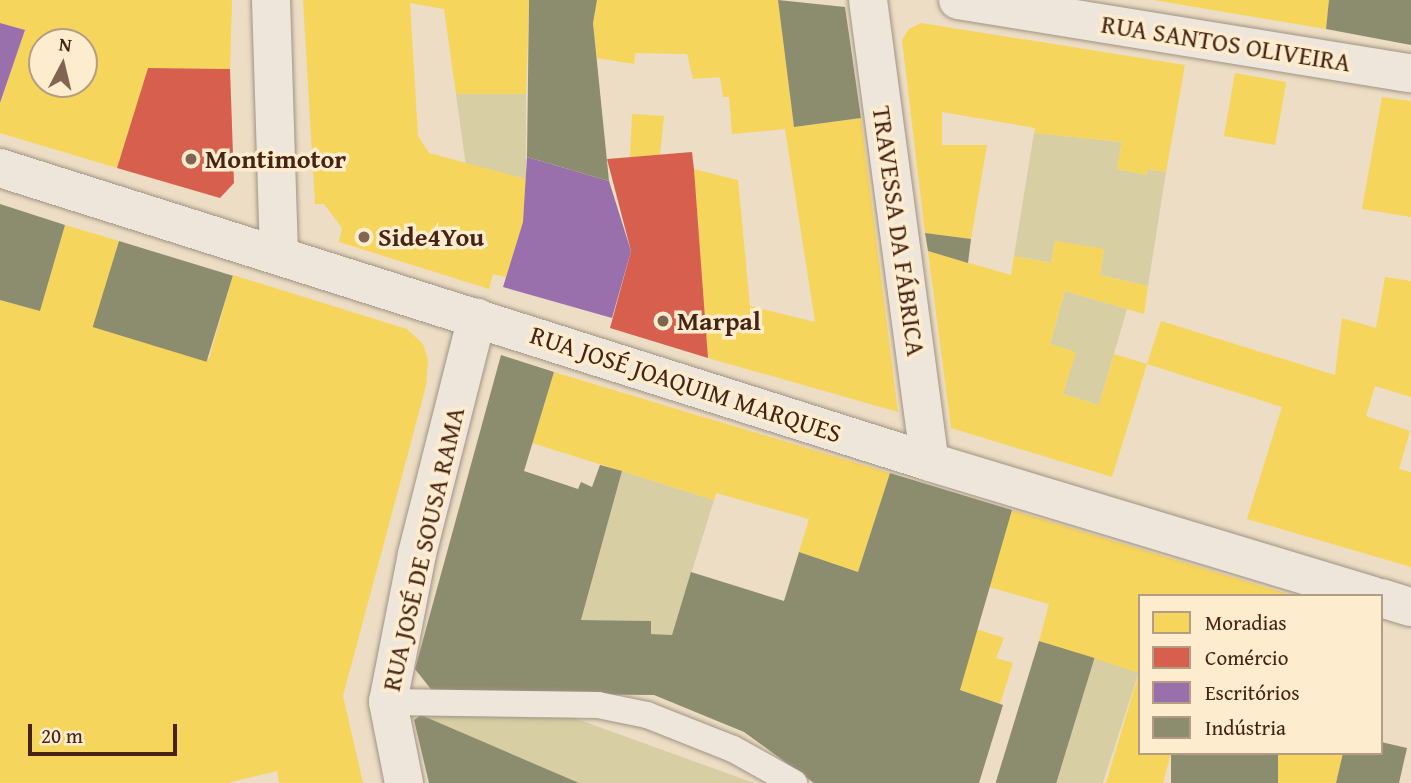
<!DOCTYPE html>
<html>
<head>
<meta charset="utf-8">
<style>
  body { margin:0 }
  #map { position:relative; width:1411px; height:783px; overflow:hidden; background:#ecddc4; font-family:"Gentium Book Plus",serif }
  div>[style] { position:absolute }
  [style*='--x'] { left:calc(var(--x)*1px); top:calc(var(--y)*1px); width:calc(var(--w)*1px); rotate:calc(var(--a)*1deg) }
  .green>* { inset:0; background:#d7cea3; transform-origin:0 0 }
  .homes>* { inset:0; background:#f6d55c; transform-origin:0 0 }
  .shops>* { inset:0; background:#d6604d }
  .offices>* { inset:0; background:#9970ab }
  .industry>* { inset:0; background:#8c8c6e; transform-origin:0 0 }
  .roads { filter:drop-shadow(0 0 2px #a09383) drop-shadow(0 0 2px #a09383) }
  .service>* { height:26px; margin:-13px; padding:0 13px; transform-origin:13px; border-radius:13px; background:#eee6da }
  .minor>* { height:38px; margin:-19px; padding:0 19px; transform-origin:19px; border-radius:19px; background:#eee6da }
  .dots>* { width:19px; height:19px; translate:-50% -50%; box-sizing:border-box; border:4px solid #feecce; border-radius:50% }
  span { translate:-50% -50%; white-space:nowrap; text-align:center; line-height:1.15; -webkit-text-stroke:7px #feecce; paint-order:stroke }
  .street-label { font-size:26px; color:#472315 }
  .poi-label { font-size:26px; color:#472315; font-weight:700 }
  .left { translate:0 -50%; text-align:left }
  .legend { position:absolute; left:1138px; top:594px; width:245px; height:161px; box-sizing:border-box; background:#feecce; border:2px solid #b59c84; margin:0; padding:9px 12px; list-style:none; font-size:21px; color:#472315 }
  .legend li { display:flex; align-items:center; gap:14px; height:35px }
  .legend b { width:35px; border:2px solid #b59c84 }
  .north { position:absolute; left:28px; top:28px; width:70px; height:70px; box-sizing:border-box; background:#feecce; border:2px solid #b59c84; border-radius:50%; rotate:7deg; font-size:19px; font-weight:700; line-height:28px; text-align:center; color:#472315 }
  .north::after { content:''; display:block; margin:auto; width:24px; height:32px; background:#816452; clip-path:polygon(50% 0,100% 100%,50% 72%,0 100%) }
  .scale { position:absolute; left:28px; top:724px; width:149px; height:32px; box-sizing:border-box; border:4px solid #472315; border-top:0; padding-left:9px; font-size:21px; line-height:24px; white-space:nowrap; color:#472315; -webkit-text-stroke:5px #feecce; paint-order:stroke }
</style>
</head>
<body>
<div id="map">
  <div class="green">
    <i style="clip-path:polygon(456px 94px,526px 94px,526px 179px,466px 166px)"></i>
    <i style="clip-path:polygon(1034px 133px,1122px 142px,1117px 169px,1146px 175px,1148px 169px,1166px 172px,1148px 286px,1100px 275px,1104px 250px,1055px 241px,1051px 263px,1014px 256px)"></i>
    <i style="clip-path:polygon(1065px 291px,1127px 309px,1099px 405px,1063px 394px,1075px 352px,1050px 344px)"></i>
    <i style="clip-path:polygon(622px 471px,714px 500px,672px 635px,651px 634px,651px 621px,581px 620px)"></i>
    <i style="left:1094px;top:658px;width:47px;height:131px;rotate:18deg"></i>
    <i style="clip-path:polygon(563px 714px,754px 783px,579px 783px,421px 715px)"></i>
  </div>
  <div class="homes">
    <i style="clip-path:polygon(evenodd,0 0,232px 0,230px 69px,148px 68px,117px 168px,0 133px,0 104px,25px 30px,0 23px,0 0,42px 42px,84px 42px,84px 84px,42px 84px,42px 42px)"></i>
    <i style="clip-path:polygon(303px 0,529px 0,526px 94px,456px 94px,444px 9px,410px 3px,418px 136px,429px 153px,526px 179px,523px 222px,506px 277px,493px 274px,489px 289px,339px 242px,342px 228px,324px 204px,315px 204px)"></i>
    <i style="clip-path:polygon(597px 0,778px 0,794px 127px,861px 118px,898px 412px,708px 358px,694px 169px,738px 180px,750px 306px,815px 322px,785px 129px,732px 134px,729px 97px,723px 97px,720px 77px,693px 79px,687px 54px,635px 53px,634px 64px,597px 58px,593px 23px)"></i>
    <i style="clip-path:polygon(1154px 0,1329px 0,1326px 29px)"></i>
    <i style="clip-path:polygon(921px 23px,1185px 65px,1166px 172px,1148px 169px,1146px 175px,1117px 169px,1122px 142px,1034px 133px,1035px 128px,942px 112px,942px 145px,987px 145px,971px 239px,925px 233px,902px 40px,909px 29px)"></i>
    <i style="left:1235px;top:73px;width:52px;height:64px;rotate:10deg"></i>
    <i style="clip-path:polygon(1382px 97px,1411px 101px,1411px 217px,1362px 209px)"></i>
    <i style="clip-path:polygon(632px 114px,664px 116px,660px 155px,630px 157px)"></i>
    <i style="clip-path:polygon(65px 225px,119px 241px,94px 327px,209px 359px,233px 275px,407px 329px,423px 344px,428px 360px,426px 386px,343px 696px,363px 783px,279px 783px,277px 771px,227px 783px,0 783px,0 300px,40px 311px)"></i>
    <i style="clip-path:polygon(1055px 241px,1104px 249px,1100px 275px,1148px 286px,1144px 314px,1065px 291px,1050px 344px,1076px 352px,1063px 394px,1099px 405px,1114px 354px,1147px 364px,1112px 477px,951px 428px,928px 251px,1011px 275px,1014px 256px,1051px 263px)"></i>
    <i style="clip-path:polygon(1385px 277px,1411px 281px,1411px 397px,1375px 386px,1366px 416px,1410px 431px,1399px 469px,1411px 472px,1411px 567px,1247px 519px,1282px 407px,1147px 364px,1161px 321px,1335px 375px,1342px 318px,1376px 328px)"></i>
    <i style="clip-path:polygon(554px 372px,890px 473px,858px 572px,799px 552px,809px 519px,716px 493px,714px 500px,532px 443px)"></i>
    <i style="clip-path:polygon(1012px 510px,1291px 595px,1140px 596px,1140px 753px,1171px 753px,1163px 783px,1106px 783px,1139px 673px,1039px 641px,1049px 604px,989px 587px)"></i>
    <i style="clip-path:polygon(976px 629px,1004px 638px,996px 658px,1013px 663px,1000px 704px,960px 690px)"></i>
    <i style="clip-path:polygon(1278px 753px,1343px 753px,1336px 783px,1270px 783px)"></i>
  </div>
  <div class="shops">
    <i style="clip-path:polygon(148px 68px,230px 69px,234px 183px,220px 198px,117px 168px)"></i>
    <i style="clip-path:polygon(692px 152px,694px 169px,708px 358px,610px 328px,631px 251px,607px 159px)"></i>
  </div>
  <div class="offices">
    <i style="clip-path:polygon(0 23px,25px 30px,0 103px)"></i>
    <i style="clip-path:polygon(527px 157px,609px 181px,631px 251px,612px 318px,503px 287px,523px 222px)"></i>
  </div>
  <div class="industry">
    <i style="clip-path:polygon(529px 0,597px 0,593px 23px,609px 181px,527px 157px)"></i>
    <i style="clip-path:polygon(778px 0,845px 7px,861px 118px,794px 127px)"></i>
    <i style="clip-path:polygon(1329px 0,1411px 0,1411px 45px,1326px 29px)"></i>
    <i style="clip-path:polygon(0 204px,65px 225px,40px 311px,0 300px)"></i>
    <i style="clip-path:polygon(925px 233px,971px 239px,968px 263px,928px 251px)"></i>
    <i style="left:119px;top:241px;width:119px;height:90px;rotate:17deg"></i>
    <i style="clip-path:polygon(501px 355px,554px 372px,524px 471px,578px 489px,581px 482px,592px 487px,600px 465px,622px 471px,581px 620px,651px 621px,651px 634px,672px 635px,691px 572px,784px 601px,799px 552px,858px 572px,890px 473px,1012px 510px,960px 690px,1003px 705px,979px 783px,814px 783px,744px 732px,654px 695px,434px 693px,415px 669px)"></i>
    <i style="left:1039px;top:641px;width:58px;height:148px;rotate:17deg"></i>
    <i style="clip-path:polygon(421px 715px,579px 783px,429px 783px,414px 720px)"></i>
    <i style="clip-path:polygon(1381px 742px,1407px 748px,1399px 783px,1336px 783px,1343px 753px,1381px 753px)"></i>
    <i style="left:1171px;top:753px;width:107px;height:31px"></i>
  </div>
  <div class="roads">
    <div class="service">
      <i style="--x:388;--y:702;--w:210;--a:0.8"></i>
      <i style="--x:598;--y:705;--w:50;--a:11.5"></i>
      <i style="--x:647;--y:715;--w:92;--a:21.6"></i>
      <i style="--x:733;--y:749;--w:70;--a:29.1"></i>
    </div>
    <div class="minor">
      <i style="--x:271;--y:0;--w:255;--a:88.2"></i>
      <i style="--x:868;--y:0;--w:466;--a:82.4"></i>
      <i style="--x:958;--y:0;--w:459;--a:9.2"></i>
      <i style="--x:0;--y:168;--w:975;--a:17.54"></i>
      <i style="--x:930;--y:462;--w:463;--a:16.8"></i>
      <i style="--x:1381;--y:598;--w:31;--a:17"></i>
      <i style="--x:404;--y:783;--w:83;--a:-101.2"></i>
      <i style="--x:388;--y:702;--w:151;--a:-78.9"></i>
      <i style="--x:417;--y:554;--w:244;--a:-75.8"></i>
    </div>
  </div>
  <div class="dots">
    <i style="left:191px;top:159px;background:#816452"></i>
    <i style="left:364px;top:237px;background:#816452"></i>
    <i style="left:663px;top:321px;background:#816452"></i>
  </div>
  <div class="street-label">
    <span style="left:1226px;top:43px;rotate:9deg">RUA SANTOS OLIVEIRA</span>
    <span style="left:899px;top:231px;rotate:82deg">TRAVESSA DA FÁBRICA</span>
    <span style="left:686px;top:384px;rotate:18deg">RUA JOSÉ JOAQUIM MARQUES</span>
    <span style="left:423px;top:549px;rotate:-77deg">RUA JOSÉ DE SOUSA RAMA</span>
  </div>
  <div class="poi-label">
    <span class="left" style="left:205px;top:159px">Montimotor</span>
    <span class="left" style="left:378px;top:237px">Side4You</span>
    <span class="left" style="left:677px;top:321px">Marpal</span>
  </div>
  <ul class="legend">
  <li><b style="height:19px;background:#f6d55c"></b>Moradias</li>
  <li><b style="height:19px;background:#d6604d"></b>Comércio</li>
  <li><b style="height:19px;background:#9970ab"></b>Escritórios</li>
  <li><b style="height:19px;background:#8c8c6e"></b>Indústria</li>
  </ul>
  <div class="north">N</div>
  <div class="scale">20 m</div>
</div>
</body>
</html>
